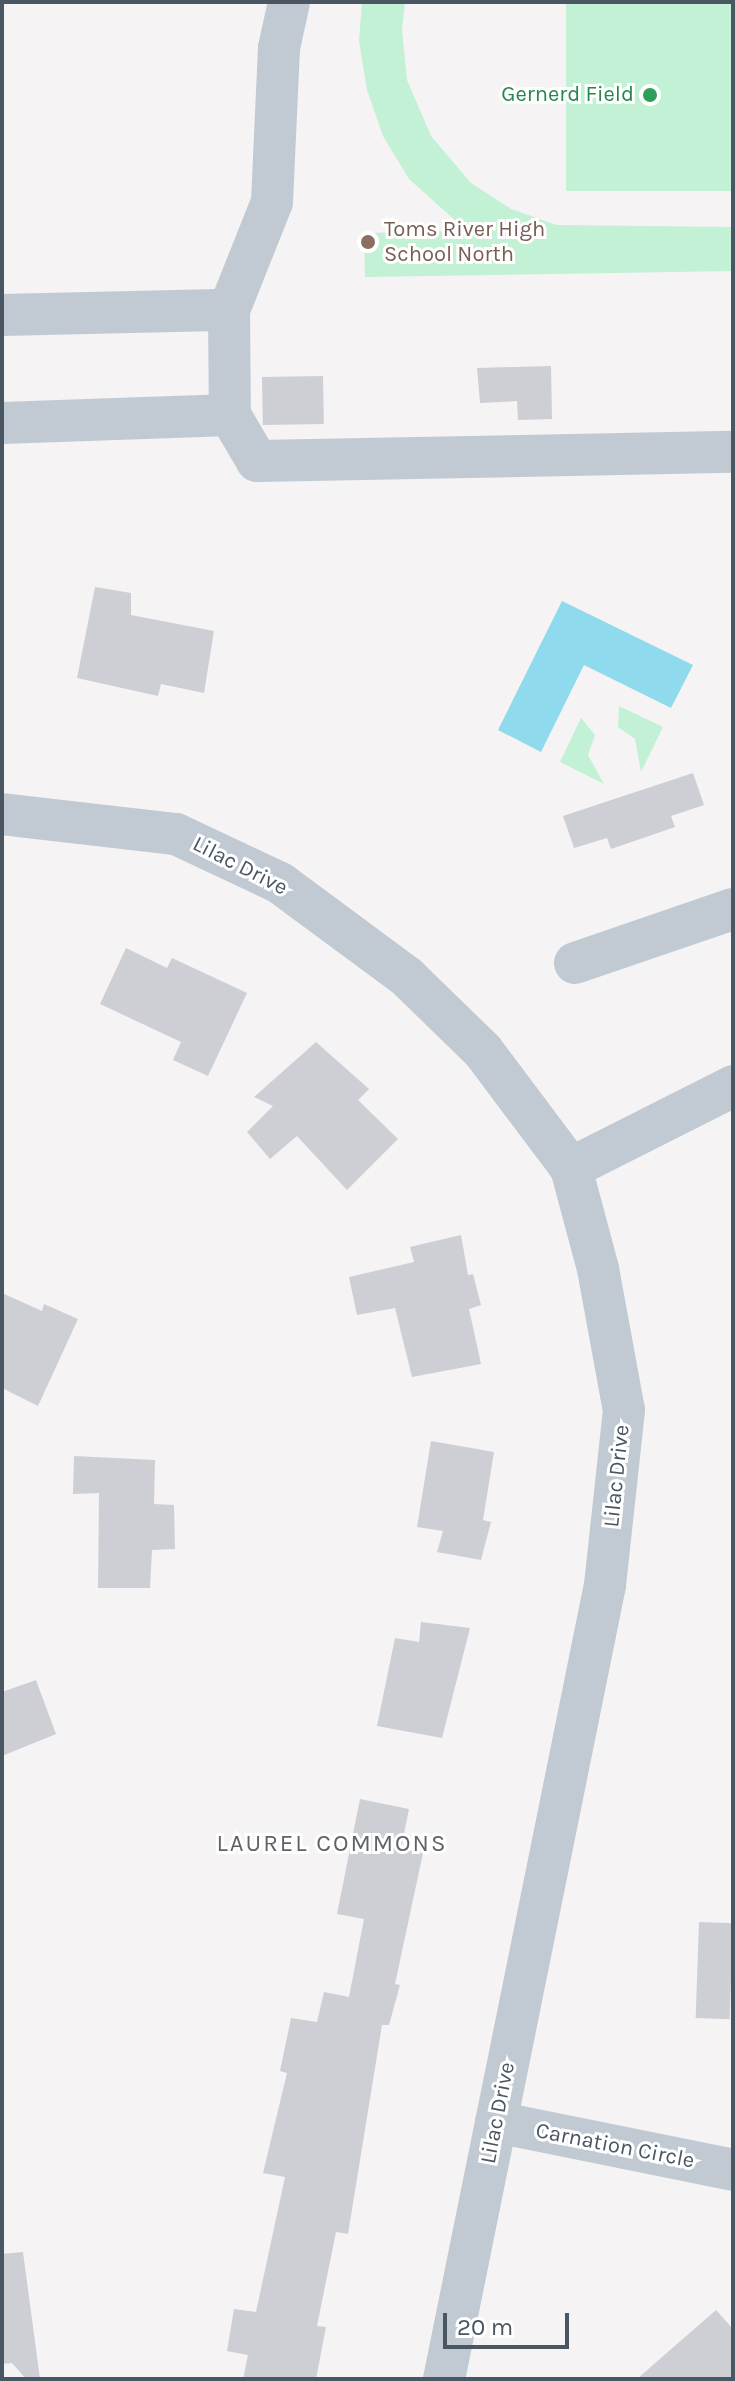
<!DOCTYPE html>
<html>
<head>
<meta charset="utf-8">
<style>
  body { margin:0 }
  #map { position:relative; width:735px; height:2381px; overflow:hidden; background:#f5f3f3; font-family:Karla,sans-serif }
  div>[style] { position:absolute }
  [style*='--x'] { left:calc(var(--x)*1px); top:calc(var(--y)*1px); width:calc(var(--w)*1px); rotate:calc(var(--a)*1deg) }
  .green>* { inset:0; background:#c3f1d5; transform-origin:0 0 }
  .water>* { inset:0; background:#90daee }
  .building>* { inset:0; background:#cdcfd5; transform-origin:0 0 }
  .minor>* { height:42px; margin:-21px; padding:0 21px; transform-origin:21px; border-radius:21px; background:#c1cad2 }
  .dots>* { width:22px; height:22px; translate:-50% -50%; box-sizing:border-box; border:4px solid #fff; border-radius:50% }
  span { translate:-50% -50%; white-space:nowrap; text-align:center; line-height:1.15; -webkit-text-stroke:6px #fff; paint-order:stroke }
  .leisure-label { font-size:22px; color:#27864d }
  .right { translate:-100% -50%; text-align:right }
  .education-label { font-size:22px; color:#785e54 }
  .left { translate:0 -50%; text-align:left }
  .street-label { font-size:22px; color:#4a5661 }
  .neighbourhood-label { font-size:24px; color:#5f6368; letter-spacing:2px }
  .frame { position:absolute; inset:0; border:4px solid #4a5661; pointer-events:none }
  .scale { position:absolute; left:443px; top:2313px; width:126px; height:36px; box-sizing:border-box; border:4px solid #4a5661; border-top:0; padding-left:10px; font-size:24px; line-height:28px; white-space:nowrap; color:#4a5661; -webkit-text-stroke:6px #fff; paint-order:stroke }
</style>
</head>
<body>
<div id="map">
  <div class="green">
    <i style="clip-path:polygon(362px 2px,405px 2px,402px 30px,407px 80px,431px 136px,471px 183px,511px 209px,557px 225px,733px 227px,733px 271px,365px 277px,364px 233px,467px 231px,409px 179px,383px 136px,367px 90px,359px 41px)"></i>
    <i style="left:566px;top:2px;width:167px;height:189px"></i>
    <i style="clip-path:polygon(619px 706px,663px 727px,641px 772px,635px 739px,618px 727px)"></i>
    <i style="clip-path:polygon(581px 718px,595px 735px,588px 755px,604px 784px,560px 762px)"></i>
  </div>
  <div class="water">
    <i style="clip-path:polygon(562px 601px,693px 665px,671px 708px,584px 665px,541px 752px,498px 730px)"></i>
  </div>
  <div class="building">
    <i style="clip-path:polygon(551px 366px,552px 419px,518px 420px,517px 401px,480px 403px,477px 368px)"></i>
    <i style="left:323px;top:376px;width:48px;height:61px;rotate:89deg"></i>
    <i style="clip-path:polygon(95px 587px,131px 593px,131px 615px,214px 631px,204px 693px,161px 684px,158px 696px,77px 678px)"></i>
    <i style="clip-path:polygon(693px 773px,704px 805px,671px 816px,675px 827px,611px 849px,607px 838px,574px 848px,563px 816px)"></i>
    <i style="clip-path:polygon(126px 948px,167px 968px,172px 958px,247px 993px,208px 1076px,173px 1060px,181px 1042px,100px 1004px)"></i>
    <i style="clip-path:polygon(316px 1042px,369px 1089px,358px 1100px,398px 1139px,347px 1190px,297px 1136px,270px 1159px,247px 1132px,273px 1106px,254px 1097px)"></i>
    <i style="clip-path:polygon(461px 1235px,468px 1275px,473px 1274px,481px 1305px,469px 1309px,481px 1364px,412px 1377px,395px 1308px,357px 1315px,349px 1277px,414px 1262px,410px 1247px)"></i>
    <i style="clip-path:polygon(2px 1293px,42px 1311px,44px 1304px,78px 1319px,38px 1406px,2px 1388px)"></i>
    <i style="clip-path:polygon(431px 1441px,494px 1452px,483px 1520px,491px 1522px,481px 1560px,437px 1552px,443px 1531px,417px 1527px)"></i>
    <i style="clip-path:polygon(74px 1456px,155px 1460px,154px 1504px,174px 1505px,175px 1549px,152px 1550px,150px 1588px,98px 1588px,99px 1493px,73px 1494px)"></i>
    <i style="clip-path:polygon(421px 1622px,470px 1628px,442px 1738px,377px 1726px,395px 1638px,419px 1642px)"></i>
    <i style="clip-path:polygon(36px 1680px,56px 1734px,2px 1756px,2px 1692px)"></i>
    <i style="clip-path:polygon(360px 1799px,409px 1809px,401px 1849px,423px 1853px,395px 1984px,400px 1985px,389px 2025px,382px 2025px,348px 2234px,336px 2232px,317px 2326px,326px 2327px,316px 2379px,243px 2379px,248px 2355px,227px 2351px,234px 2309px,256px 2312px,285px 2177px,263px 2173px,287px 2073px,280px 2071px,291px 2018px,317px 2022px,324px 1992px,349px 1997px,364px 1919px,337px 1914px)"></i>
    <i style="left:699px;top:1922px;width:34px;height:96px;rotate:2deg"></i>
    <i style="clip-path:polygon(23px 2252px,40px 2379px,26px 2379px,12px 2363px,2px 2364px,2px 2254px)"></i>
    <i style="clip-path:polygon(716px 2310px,733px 2329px,733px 2379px,637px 2379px)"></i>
  </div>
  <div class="minor">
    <i style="--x:229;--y:310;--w:116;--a:-68.3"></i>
    <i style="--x:272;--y:202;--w:154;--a:-87.4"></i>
    <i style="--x:279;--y:48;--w:47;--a:-77.7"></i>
    <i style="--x:2;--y:315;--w:227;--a:-1.3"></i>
    <i style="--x:229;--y:310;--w:105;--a:89.5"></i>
    <i style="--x:230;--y:415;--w:228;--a:178"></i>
    <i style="--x:230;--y:415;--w:53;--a:59.6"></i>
    <i style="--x:257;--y:461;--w:476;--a:-1.1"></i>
    <i style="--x:2;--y:814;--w:175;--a:6.6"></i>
    <i style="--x:176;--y:834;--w:115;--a:25.2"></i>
    <i style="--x:280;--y:883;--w:158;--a:36.5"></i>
    <i style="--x:407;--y:977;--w:106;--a:44.2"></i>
    <i style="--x:483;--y:1051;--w:146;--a:53.1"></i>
    <i style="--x:571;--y:1168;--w:105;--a:75"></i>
    <i style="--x:598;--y:1269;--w:143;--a:79.6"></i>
    <i style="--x:624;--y:1410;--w:176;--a:96.2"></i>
    <i style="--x:605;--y:1585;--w:810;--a:101.46"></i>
    <i style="--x:575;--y:963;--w:167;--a:-18.9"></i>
    <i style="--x:571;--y:1168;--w:182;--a:-26.8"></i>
    <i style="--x:496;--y:2122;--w:242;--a:11.4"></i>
  </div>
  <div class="dots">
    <i style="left:650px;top:95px;background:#2e9e5b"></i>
    <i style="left:368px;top:242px;background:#8d6e63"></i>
  </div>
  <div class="leisure-label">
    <span class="right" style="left:634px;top:95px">Gernerd Field</span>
  </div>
  <div class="education-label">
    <span class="left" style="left:384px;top:242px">Toms River High<br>School North</span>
  </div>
  <div class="street-label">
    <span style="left:240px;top:866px;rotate:27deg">Lilac Drive</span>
    <span style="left:617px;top:1476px;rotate:-84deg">Lilac Drive</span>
    <span style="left:498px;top:2113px;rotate:-79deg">Lilac Drive</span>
    <span style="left:615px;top:2146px;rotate:11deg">Carnation Circle</span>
  </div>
  <div class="neighbourhood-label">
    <span style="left:332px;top:1844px">LAUREL COMMONS</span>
  </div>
  <div class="frame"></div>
  <div class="scale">20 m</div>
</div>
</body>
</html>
